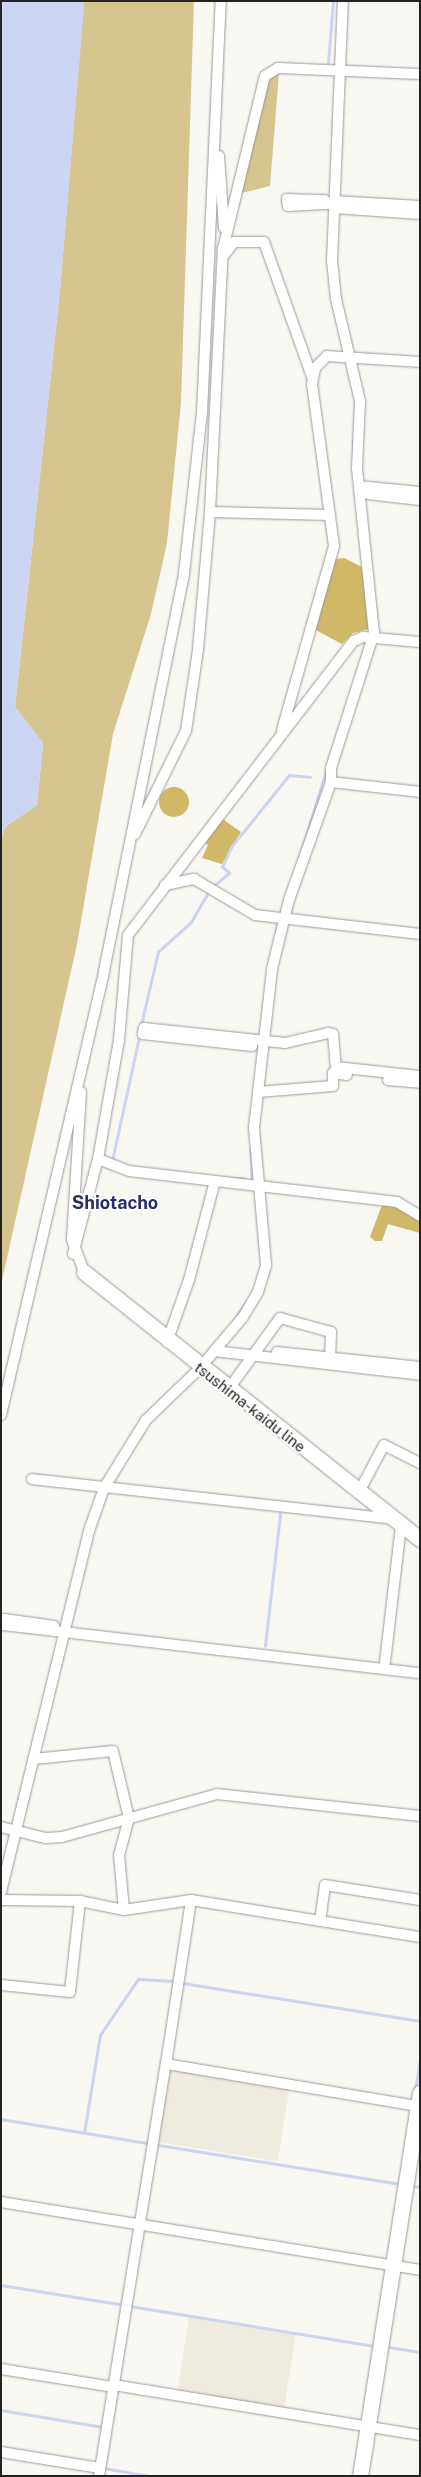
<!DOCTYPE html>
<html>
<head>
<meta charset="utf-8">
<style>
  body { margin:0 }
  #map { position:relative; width:421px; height:2477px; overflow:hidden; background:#f8f7f2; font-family:"Public Sans",sans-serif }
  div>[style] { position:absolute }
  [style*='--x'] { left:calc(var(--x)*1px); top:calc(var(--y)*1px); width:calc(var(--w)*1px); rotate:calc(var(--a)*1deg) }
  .built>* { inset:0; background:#efebdf; transform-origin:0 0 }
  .green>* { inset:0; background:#d6c58e }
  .forest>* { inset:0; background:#d0b867 }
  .round { border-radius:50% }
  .water>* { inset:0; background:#cbd4f2 }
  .stream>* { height:2.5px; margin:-1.25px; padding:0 1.25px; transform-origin:1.25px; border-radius:1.25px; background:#cbd4f2 }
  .roads { filter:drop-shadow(0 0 1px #9c9a96) drop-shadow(0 0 1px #9c9a96) }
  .street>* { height:10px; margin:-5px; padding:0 5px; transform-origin:5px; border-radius:5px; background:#fff }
  .secondary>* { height:15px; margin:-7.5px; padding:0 7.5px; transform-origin:7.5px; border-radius:7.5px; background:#fff }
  span { translate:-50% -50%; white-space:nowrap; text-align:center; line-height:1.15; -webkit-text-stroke:4px #fff; paint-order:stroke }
  .street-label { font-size:15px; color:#242321 }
  .quarter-label { font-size:18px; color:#252f68; font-weight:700 }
  .frame { position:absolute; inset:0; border:2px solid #242321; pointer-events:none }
</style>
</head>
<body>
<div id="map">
  <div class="built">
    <i style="left:169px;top:2068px;width:122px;height:75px;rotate:9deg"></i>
    <i style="left:189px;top:2318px;width:108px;height:76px;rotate:9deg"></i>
  </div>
  <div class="green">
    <i style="clip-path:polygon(84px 1px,194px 1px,181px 403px,167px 543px,151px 614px,113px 734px,77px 944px,1px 1285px,1px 842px,5px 827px,37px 805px,43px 743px,15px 707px,60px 290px)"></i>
    <i style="clip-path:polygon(279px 73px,270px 186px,237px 194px,266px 80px)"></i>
  </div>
  <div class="forest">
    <i style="clip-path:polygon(344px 558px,362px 567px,369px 629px,353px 633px,342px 644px,312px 628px,333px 559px)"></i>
    <i class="round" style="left:159px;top:787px;width:30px;height:30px"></i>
    <i style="clip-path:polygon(221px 818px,241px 832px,222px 864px,202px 858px,208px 845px,204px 841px)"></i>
    <i style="clip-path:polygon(382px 1205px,397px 1205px,420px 1220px,420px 1233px,388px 1224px,382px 1241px,375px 1241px,370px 1237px)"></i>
  </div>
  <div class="water">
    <i style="clip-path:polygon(1px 1px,84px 1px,84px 8px,60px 290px,15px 707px,43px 743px,37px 805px,5px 827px,1px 842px)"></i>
  </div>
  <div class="stream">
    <i style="--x:328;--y:63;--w:62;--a:-85.4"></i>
    <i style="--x:353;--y:458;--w:17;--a:-90"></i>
    <i style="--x:299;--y:858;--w:91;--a:-72.8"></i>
    <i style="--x:212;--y:887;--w:22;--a:-39"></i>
    <i style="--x:229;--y:873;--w:9;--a:-139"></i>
    <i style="--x:222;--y:867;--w:23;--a:-65"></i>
    <i style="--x:232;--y:846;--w:91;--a:-51.2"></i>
    <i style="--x:289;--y:775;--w:21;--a:5"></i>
    <i style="--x:276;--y:932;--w:11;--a:-75"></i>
    <i style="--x:141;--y:1025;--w:75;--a:-76.9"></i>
    <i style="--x:158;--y:952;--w:45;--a:-42.3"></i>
    <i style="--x:191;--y:922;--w:34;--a:-60"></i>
    <i style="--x:251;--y:1150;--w:32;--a:88"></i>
    <i style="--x:112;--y:1161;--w:131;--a:-77.7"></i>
    <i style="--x:229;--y:1178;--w:15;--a:0"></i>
    <i style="--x:233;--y:1321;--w:24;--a:-55"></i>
    <i style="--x:265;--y:1646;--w:133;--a:-83.5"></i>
    <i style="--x:183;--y:1983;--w:240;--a:9.1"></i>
    <i style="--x:415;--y:2091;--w:31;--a:-81"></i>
    <i style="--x:1;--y:2119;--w:149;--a:9.3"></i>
    <i style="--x:84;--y:2133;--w:99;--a:-80.7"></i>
    <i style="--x:100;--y:2035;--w:68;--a:-55.8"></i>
    <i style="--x:138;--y:1979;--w:36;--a:3"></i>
    <i style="--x:159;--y:2145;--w:244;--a:9.2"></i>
    <i style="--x:413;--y:2186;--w:7;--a:8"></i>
    <i style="--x:1;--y:2285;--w:119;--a:9.2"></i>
    <i style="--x:130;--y:2306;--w:247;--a:9.3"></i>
    <i style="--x:389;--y:2347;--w:31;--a:9"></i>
    <i style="--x:1;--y:2410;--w:103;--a:9.5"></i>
    <i style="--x:104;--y:2468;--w:47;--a:9.9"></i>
  </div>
  <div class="roads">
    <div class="street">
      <i style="--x:219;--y:156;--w:72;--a:86"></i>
      <i style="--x:334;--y:201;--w:86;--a:3.3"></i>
      <i style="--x:324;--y:204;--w:36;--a:177"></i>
      <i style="--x:288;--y:206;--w:7;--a:-98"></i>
      <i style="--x:287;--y:199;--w:38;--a:2"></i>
      <i style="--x:325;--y:200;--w:4;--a:104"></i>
      <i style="--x:324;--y:204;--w:10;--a:0"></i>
      <i style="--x:334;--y:208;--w:86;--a:4"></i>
      <i style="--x:225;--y:254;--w:15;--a:-53"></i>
      <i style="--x:234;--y:242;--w:30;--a:0"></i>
      <i style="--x:264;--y:242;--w:143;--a:70.4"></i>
      <i style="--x:359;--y:486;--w:61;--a:5.6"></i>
      <i style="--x:368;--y:494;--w:52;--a:6.6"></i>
      <i style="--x:210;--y:512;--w:120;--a:1.4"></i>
      <i style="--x:282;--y:730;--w:191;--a:-74.2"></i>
      <i style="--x:334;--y:546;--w:163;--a:-97.7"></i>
      <i style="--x:312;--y:384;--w:16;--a:-79"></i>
      <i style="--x:315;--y:368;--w:17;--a:-45"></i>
      <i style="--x:327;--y:356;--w:93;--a:3.7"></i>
      <i style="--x:331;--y:782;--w:90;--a:6.4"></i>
      <i style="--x:135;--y:834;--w:115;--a:-63.7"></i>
      <i style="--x:186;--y:731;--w:82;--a:-81.6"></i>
      <i style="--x:198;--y:650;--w:139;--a:-85"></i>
      <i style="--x:210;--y:512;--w:263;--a:-87.2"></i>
      <i style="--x:223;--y:249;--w:178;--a:-76.4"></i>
      <i style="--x:265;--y:76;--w:15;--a:-32"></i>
      <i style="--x:278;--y:68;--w:142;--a:2.4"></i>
      <i style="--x:165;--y:885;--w:30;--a:-12"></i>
      <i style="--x:194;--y:879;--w:71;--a:30.5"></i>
      <i style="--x:255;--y:915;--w:166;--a:6.6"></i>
      <i style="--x:252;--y:1040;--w:6;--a:90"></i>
      <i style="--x:252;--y:1046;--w:110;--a:-173.7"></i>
      <i style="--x:143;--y:1034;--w:6;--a:-81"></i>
      <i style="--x:144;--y:1028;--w:142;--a:6.1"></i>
      <i style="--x:285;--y:1043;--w:44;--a:-13.1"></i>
      <i style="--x:328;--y:1033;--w:5;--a:11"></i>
      <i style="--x:333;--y:1034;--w:33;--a:85"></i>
      <i style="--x:336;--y:1067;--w:84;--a:6.1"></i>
      <i style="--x:388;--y:1080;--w:32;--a:5"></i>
      <i style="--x:81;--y:1092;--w:148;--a:93.5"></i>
      <i style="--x:72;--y:1240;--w:34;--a:69"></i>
      <i style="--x:258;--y:1092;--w:75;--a:-4.6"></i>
      <i style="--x:333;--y:1086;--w:13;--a:-90"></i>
      <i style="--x:333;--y:1073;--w:14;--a:8"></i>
      <i style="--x:98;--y:1159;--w:33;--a:21"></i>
      <i style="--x:129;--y:1171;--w:270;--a:6.6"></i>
      <i style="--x:397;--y:1202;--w:27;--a:31"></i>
      <i style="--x:73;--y:1254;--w:98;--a:-75.3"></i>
      <i style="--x:98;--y:1159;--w:121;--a:-80"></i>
      <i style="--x:119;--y:1040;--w:105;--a:-85.1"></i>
      <i style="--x:128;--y:935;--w:371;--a:-52.5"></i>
      <i style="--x:354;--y:641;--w:10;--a:-24"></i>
      <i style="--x:363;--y:637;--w:57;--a:5"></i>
      <i style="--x:167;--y:1342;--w:66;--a:-70.5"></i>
      <i style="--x:189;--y:1280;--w:102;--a:-75.3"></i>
      <i style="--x:214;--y:1351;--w:207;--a:6.6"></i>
      <i style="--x:277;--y:1352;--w:144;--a:6"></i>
      <i style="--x:228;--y:1390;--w:89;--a:-54.2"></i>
      <i style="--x:280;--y:1318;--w:53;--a:15.4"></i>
      <i style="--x:331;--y:1332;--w:25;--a:92"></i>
      <i style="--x:1;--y:1415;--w:456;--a:-76.9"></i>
      <i style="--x:104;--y:971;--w:406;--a:-78.6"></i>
      <i style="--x:184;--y:573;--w:161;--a:-83.6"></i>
      <i style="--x:202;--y:413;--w:412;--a:-87.4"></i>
      <i style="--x:32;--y:1479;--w:363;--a:6.3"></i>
      <i style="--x:359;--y:1492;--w:53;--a:-62"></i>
      <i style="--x:384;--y:1445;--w:40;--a:26.6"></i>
      <i style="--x:54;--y:1630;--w:4;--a:-90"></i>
      <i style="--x:54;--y:1626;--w:50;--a:-172"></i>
      <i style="--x:4;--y:1619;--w:6;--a:99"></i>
      <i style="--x:3;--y:1625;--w:420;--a:6.6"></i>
      <i style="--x:385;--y:1662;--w:138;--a:-83.3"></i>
      <i style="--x:34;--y:1759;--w:79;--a:-5.8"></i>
      <i style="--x:113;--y:1751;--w:69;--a:76.6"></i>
      <i style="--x:129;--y:1818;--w:38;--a:105"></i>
      <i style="--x:119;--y:1855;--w:55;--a:84.8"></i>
      <i style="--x:1;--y:1827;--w:45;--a:14"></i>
      <i style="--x:45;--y:1838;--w:17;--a:-3"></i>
      <i style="--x:62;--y:1837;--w:161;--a:-15.5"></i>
      <i style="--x:217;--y:1794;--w:204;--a:6.2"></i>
      <i style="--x:1;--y:1892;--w:375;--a:-76.3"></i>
      <i style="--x:90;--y:1528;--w:42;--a:-70.7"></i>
      <i style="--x:104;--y:1488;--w:80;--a:-58.3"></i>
      <i style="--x:146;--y:1420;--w:75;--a:-43.9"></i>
      <i style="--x:200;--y:1368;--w:67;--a:-49.9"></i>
      <i style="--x:243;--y:1317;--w:29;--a:-59"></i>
      <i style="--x:258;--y:1292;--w:28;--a:-73"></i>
      <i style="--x:266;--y:1265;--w:138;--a:-95"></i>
      <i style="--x:254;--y:1128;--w:160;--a:-83.5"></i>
      <i style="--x:272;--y:969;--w:71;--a:-76.2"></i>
      <i style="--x:289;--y:900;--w:125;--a:-70.4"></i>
      <i style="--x:331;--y:782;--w:14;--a:-90"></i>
      <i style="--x:331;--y:768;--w:142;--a:-72.3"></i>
      <i style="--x:374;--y:633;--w:166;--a:-95.9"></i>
      <i style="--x:357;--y:468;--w:67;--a:-87.4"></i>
      <i style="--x:360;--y:401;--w:105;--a:-103.2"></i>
      <i style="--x:336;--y:299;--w:38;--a:-96"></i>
      <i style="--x:332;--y:261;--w:260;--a:-87.6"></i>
      <i style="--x:1;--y:1900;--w:79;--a:0.7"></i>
      <i style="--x:320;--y:1921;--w:36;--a:-82"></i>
      <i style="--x:325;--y:1885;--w:96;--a:9"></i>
      <i style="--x:1;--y:1985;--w:69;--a:5.8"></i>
      <i style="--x:70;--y:1992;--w:92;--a:-83.7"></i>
      <i style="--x:80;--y:1901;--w:45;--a:11.6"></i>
      <i style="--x:124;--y:1910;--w:68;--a:-8.5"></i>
      <i style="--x:191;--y:1900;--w:232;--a:9.2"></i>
      <i style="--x:166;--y:2064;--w:166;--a:-81.3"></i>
      <i style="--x:1;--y:2202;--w:424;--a:9.2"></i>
      <i style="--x:1;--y:2369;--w:113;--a:9.1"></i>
      <i style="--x:114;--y:2385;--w:310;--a:9.3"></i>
      <i style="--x:1;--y:2452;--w:100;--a:9.2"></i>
      <i style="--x:99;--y:2476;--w:417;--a:-80.8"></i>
      <i style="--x:166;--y:2064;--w:255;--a:9.5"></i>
    </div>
    <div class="secondary">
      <i style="--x:84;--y:1272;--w:429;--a:38.5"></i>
      <i style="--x:360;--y:2476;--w:388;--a:-81.1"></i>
    </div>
  </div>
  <div class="street-label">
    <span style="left:250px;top:1407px;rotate:38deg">tsushima-kaidu line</span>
  </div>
  <div class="quarter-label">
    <span style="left:115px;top:1203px">Shiotacho</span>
  </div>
  <div class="frame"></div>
</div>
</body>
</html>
